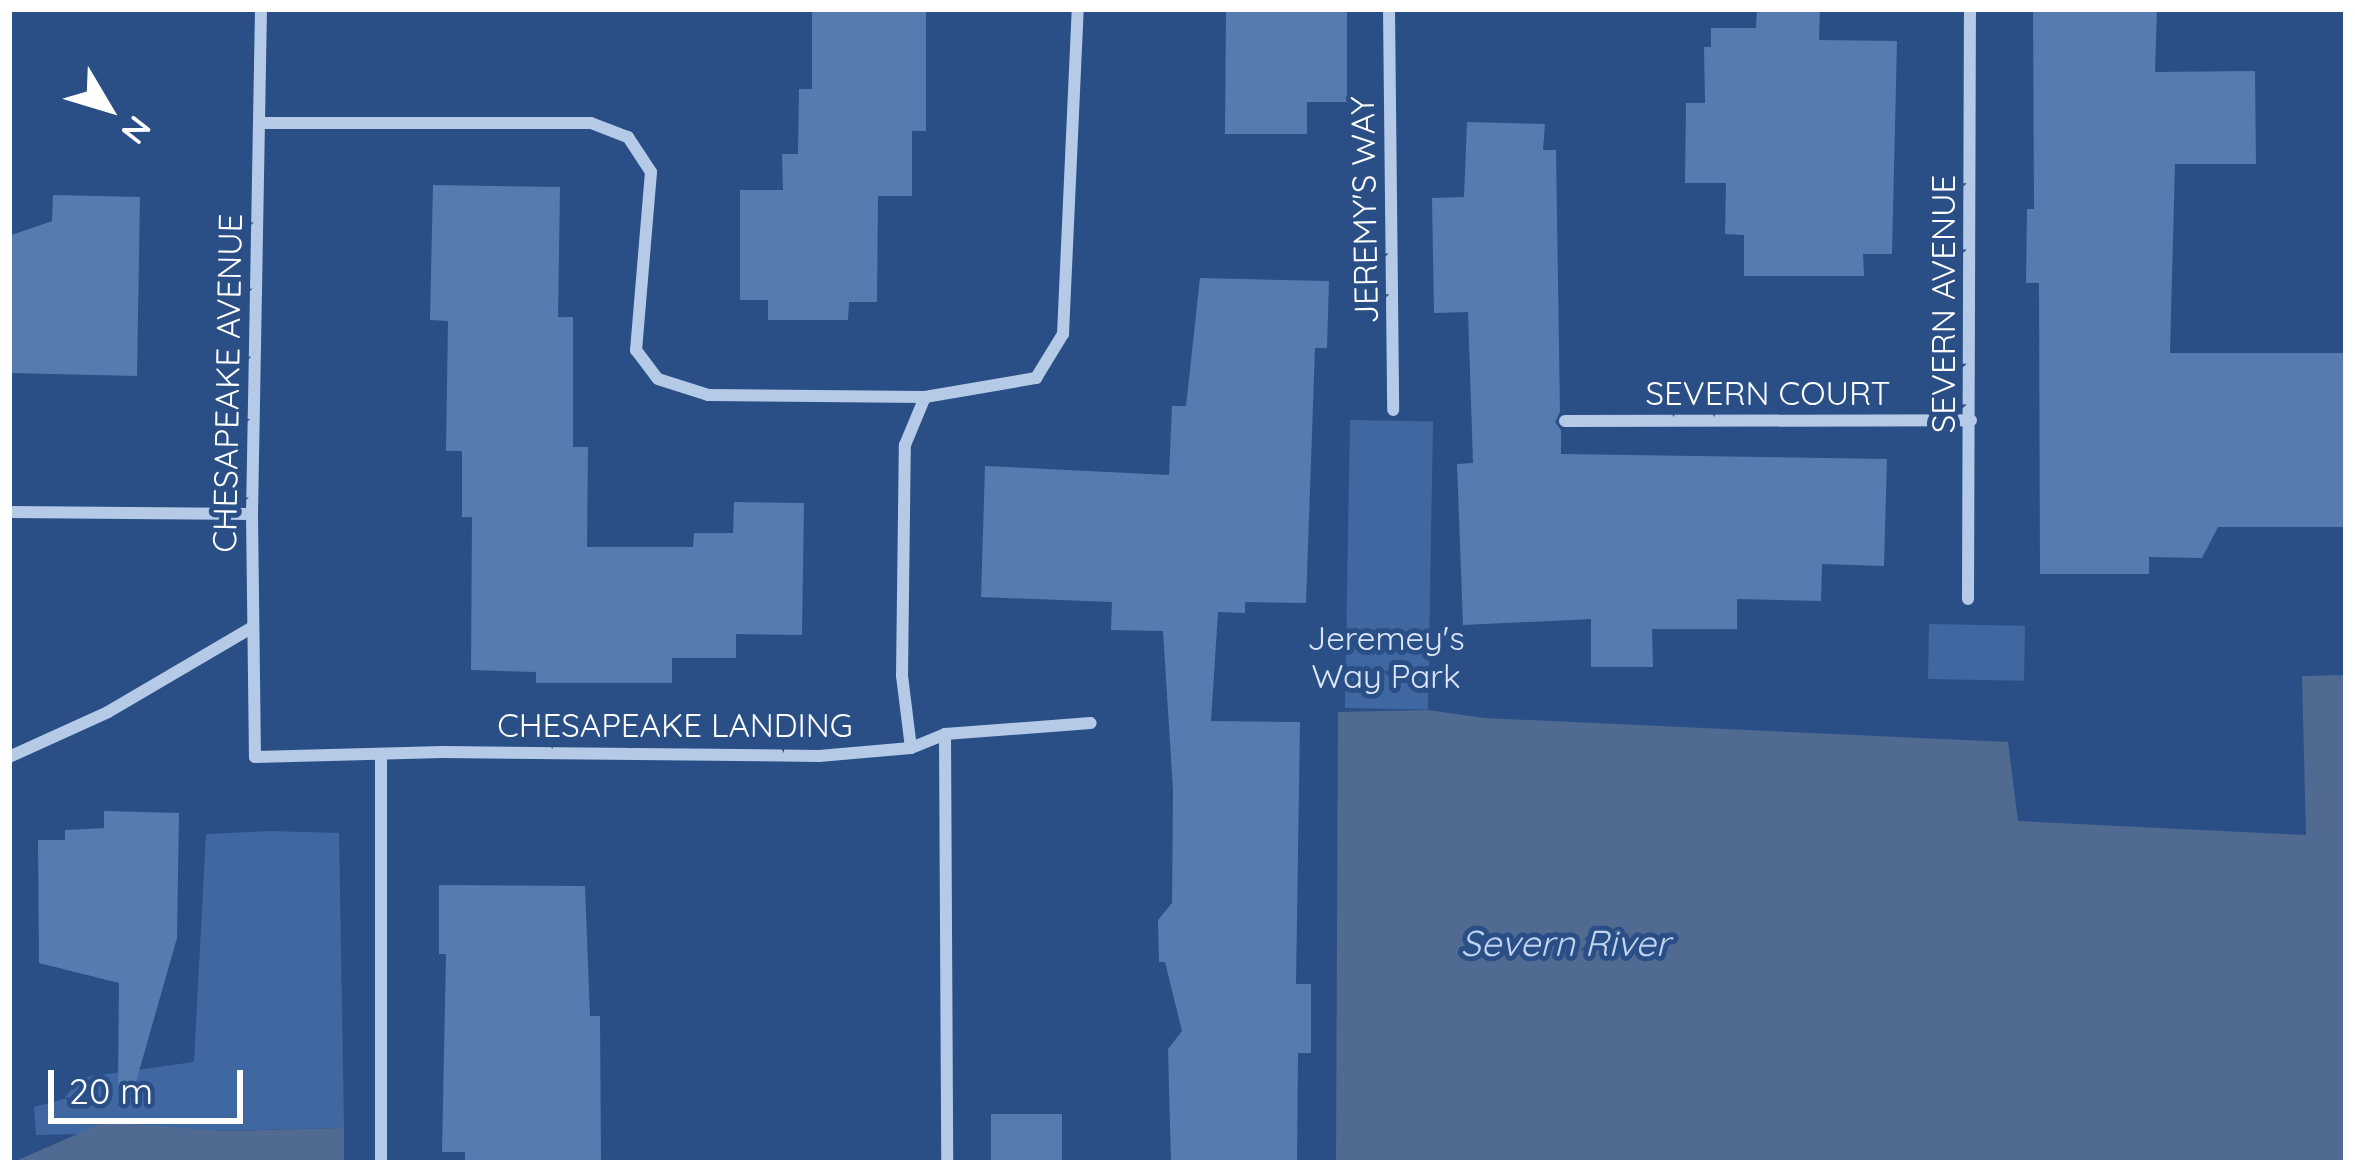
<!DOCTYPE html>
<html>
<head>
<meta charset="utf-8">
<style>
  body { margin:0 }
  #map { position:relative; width:2355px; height:1172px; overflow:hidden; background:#2a4f86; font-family:Quicksand,sans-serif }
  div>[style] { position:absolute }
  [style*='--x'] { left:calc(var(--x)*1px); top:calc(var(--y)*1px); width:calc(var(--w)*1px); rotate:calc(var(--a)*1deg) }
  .green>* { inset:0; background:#3f68a2; transform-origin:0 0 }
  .water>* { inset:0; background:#516a92 }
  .building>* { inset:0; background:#567baf; transform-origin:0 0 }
  .minor>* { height:12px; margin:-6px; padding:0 6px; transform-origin:6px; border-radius:6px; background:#b5cae7 }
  span { translate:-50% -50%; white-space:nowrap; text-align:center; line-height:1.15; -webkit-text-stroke:10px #2a4f86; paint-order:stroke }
  .street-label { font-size:33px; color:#fff }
  .park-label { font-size:33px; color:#d9e5f6 }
  .water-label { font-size:36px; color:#c1d4ef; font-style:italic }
  .frame { position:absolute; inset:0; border:12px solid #fff; pointer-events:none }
  .north { position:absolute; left:48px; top:48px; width:120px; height:120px; -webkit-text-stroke:9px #2a4f86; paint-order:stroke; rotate:128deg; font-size:33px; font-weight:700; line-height:48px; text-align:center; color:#fff }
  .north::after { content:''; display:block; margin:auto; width:42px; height:54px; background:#fff; clip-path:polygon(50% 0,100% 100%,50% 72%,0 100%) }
  .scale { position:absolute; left:48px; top:1070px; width:195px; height:54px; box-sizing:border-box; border:6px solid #fff; border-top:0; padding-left:15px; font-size:36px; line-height:42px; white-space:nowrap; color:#fff; -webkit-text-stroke:9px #2a4f86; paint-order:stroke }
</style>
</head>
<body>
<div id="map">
  <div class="green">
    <i style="left:1350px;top:420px;width:83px;height:288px;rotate:1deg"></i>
    <i style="left:1929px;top:624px;width:96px;height:55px;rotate:1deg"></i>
    <i style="clip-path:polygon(270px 831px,339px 833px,344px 1128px,36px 1135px,34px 1107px,64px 1099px,79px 1078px,194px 1062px,206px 834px)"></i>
  </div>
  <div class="water">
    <i style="clip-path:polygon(2346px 675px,2346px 1163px,1336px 1163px,1338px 712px,1428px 710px,1484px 718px,2008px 742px,2018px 821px,2306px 835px,2302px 676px)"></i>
    <i style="clip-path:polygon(105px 1122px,220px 1131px,344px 1128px,344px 1163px,11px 1163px)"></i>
  </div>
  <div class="building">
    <i style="clip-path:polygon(812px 9px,926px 9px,926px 131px,912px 131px,912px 196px,878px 196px,877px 302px,849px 302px,848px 320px,768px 320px,768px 300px,740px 300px,740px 190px,783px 190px,782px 154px,798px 154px,799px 89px,812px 89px)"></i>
    <i style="clip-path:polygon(1226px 9px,1347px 9px,1347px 102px,1307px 102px,1307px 134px,1225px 134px)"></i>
    <i style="clip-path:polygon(1757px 9px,1820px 9px,1819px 40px,1897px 41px,1892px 254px,1863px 254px,1864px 276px,1744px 276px,1744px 235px,1725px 234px,1726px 183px,1685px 183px,1686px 103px,1705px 103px,1704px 47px,1711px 47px,1711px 28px,1756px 28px)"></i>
    <i style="clip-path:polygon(2033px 9px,2157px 9px,2155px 72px,2255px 71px,2256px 164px,2175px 164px,2170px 353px,2346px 353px,2346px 527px,2218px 527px,2202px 558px,2149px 557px,2149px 574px,2040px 574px,2039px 283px,2026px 283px,2027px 209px,2034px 209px)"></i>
    <i style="clip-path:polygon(1467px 122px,1545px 124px,1543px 150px,1556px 150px,1560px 412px,1555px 422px,1561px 430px,1561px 454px,1887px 459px,1884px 566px,1822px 564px,1821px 601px,1737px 599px,1737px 629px,1652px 629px,1653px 667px,1591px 667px,1591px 619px,1463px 625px,1457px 464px,1473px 463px,1468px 312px,1434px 313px,1432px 198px,1464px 197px)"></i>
    <i style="clip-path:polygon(433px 185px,560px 187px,558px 317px,573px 317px,573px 447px,588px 447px,587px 547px,693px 547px,694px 533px,733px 533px,734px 502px,804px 503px,802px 635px,736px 634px,736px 658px,672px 658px,672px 683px,536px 683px,536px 672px,471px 670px,472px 517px,462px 517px,462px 451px,446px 451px,448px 321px,430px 320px)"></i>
    <i style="clip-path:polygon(53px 195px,140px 197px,137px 376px,9px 373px,9px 236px,52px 221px)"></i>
    <i style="clip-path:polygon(1200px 278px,1329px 281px,1327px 348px,1315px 348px,1306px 603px,1245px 602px,1245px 613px,1218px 612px,1211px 721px,1300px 722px,1296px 984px,1311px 984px,1311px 1053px,1298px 1053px,1297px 1163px,1171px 1163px,1168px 1049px,1182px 1031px,1165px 962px,1159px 962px,1158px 920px,1172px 903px,1173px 790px,1163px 631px,1111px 630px,1112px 602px,981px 597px,985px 466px,1169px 475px,1172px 406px,1186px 406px)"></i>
    <i style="clip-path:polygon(104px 811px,179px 813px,177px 938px,134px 1089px,118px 1086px,119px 983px,39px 963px,38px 840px,65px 840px,65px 830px,104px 828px)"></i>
    <i style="clip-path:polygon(439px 885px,585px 886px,590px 1016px,600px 1016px,601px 1163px,465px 1163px,465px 1152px,442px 1152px,446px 954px,439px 954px)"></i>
    <i style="left:991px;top:1114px;width:71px;height:49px"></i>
  </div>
  <div class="minor">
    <i style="--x:261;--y:9;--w:505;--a:91.02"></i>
    <i style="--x:252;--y:514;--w:243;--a:89.3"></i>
    <i style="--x:255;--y:757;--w:188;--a:-1.5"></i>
    <i style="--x:443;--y:752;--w:376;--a:0.6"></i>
    <i style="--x:819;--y:756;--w:92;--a:-5"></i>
    <i style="--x:911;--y:748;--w:37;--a:-22"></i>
    <i style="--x:945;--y:734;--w:146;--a:-4.3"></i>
    <i style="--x:1389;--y:9;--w:401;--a:89.4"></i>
    <i style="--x:259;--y:123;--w:332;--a:0"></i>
    <i style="--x:591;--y:123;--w:40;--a:21"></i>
    <i style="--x:628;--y:137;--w:42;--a:56.7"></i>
    <i style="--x:651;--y:172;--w:179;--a:94.8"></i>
    <i style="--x:636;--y:350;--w:36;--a:53"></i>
    <i style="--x:658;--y:379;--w:52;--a:17.7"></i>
    <i style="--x:708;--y:395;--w:217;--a:0.5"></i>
    <i style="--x:1565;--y:421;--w:406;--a:-0.1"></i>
    <i style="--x:9;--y:512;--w:243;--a:0.5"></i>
    <i style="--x:1968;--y:599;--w:590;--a:-89.81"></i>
    <i style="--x:945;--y:734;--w:429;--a:89.7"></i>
    <i style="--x:911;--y:748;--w:73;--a:-97.1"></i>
    <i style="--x:902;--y:676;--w:231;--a:-89.3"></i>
    <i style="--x:905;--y:445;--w:52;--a:-67.4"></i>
    <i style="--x:925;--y:397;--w:113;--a:-9.7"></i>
    <i style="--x:1036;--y:378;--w:52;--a:-58.5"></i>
    <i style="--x:1063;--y:334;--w:325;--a:-87.4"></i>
    <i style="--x:9;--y:757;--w:109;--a:-24.4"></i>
    <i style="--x:108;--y:712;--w:166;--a:-30.4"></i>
    <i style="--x:381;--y:1163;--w:409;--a:-90"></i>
  </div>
  <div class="street-label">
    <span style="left:1364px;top:210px;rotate:-91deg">JEREMY'S WAY</span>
    <span style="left:1943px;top:304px;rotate:-90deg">SEVERN AVENUE</span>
    <span style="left:227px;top:383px;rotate:-89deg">CHESAPEAKE AVENUE</span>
    <span style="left:1768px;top:393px">SEVERN COURT</span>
    <span style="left:675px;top:725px">CHESAPEAKE LANDING</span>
  </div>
  <div class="park-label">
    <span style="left:1386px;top:657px">Jeremey's<br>Way Park</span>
  </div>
  <div class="water-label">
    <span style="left:1565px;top:943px">Severn River</span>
  </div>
  <div class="frame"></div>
  <div class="north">N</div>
  <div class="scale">20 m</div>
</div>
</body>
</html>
